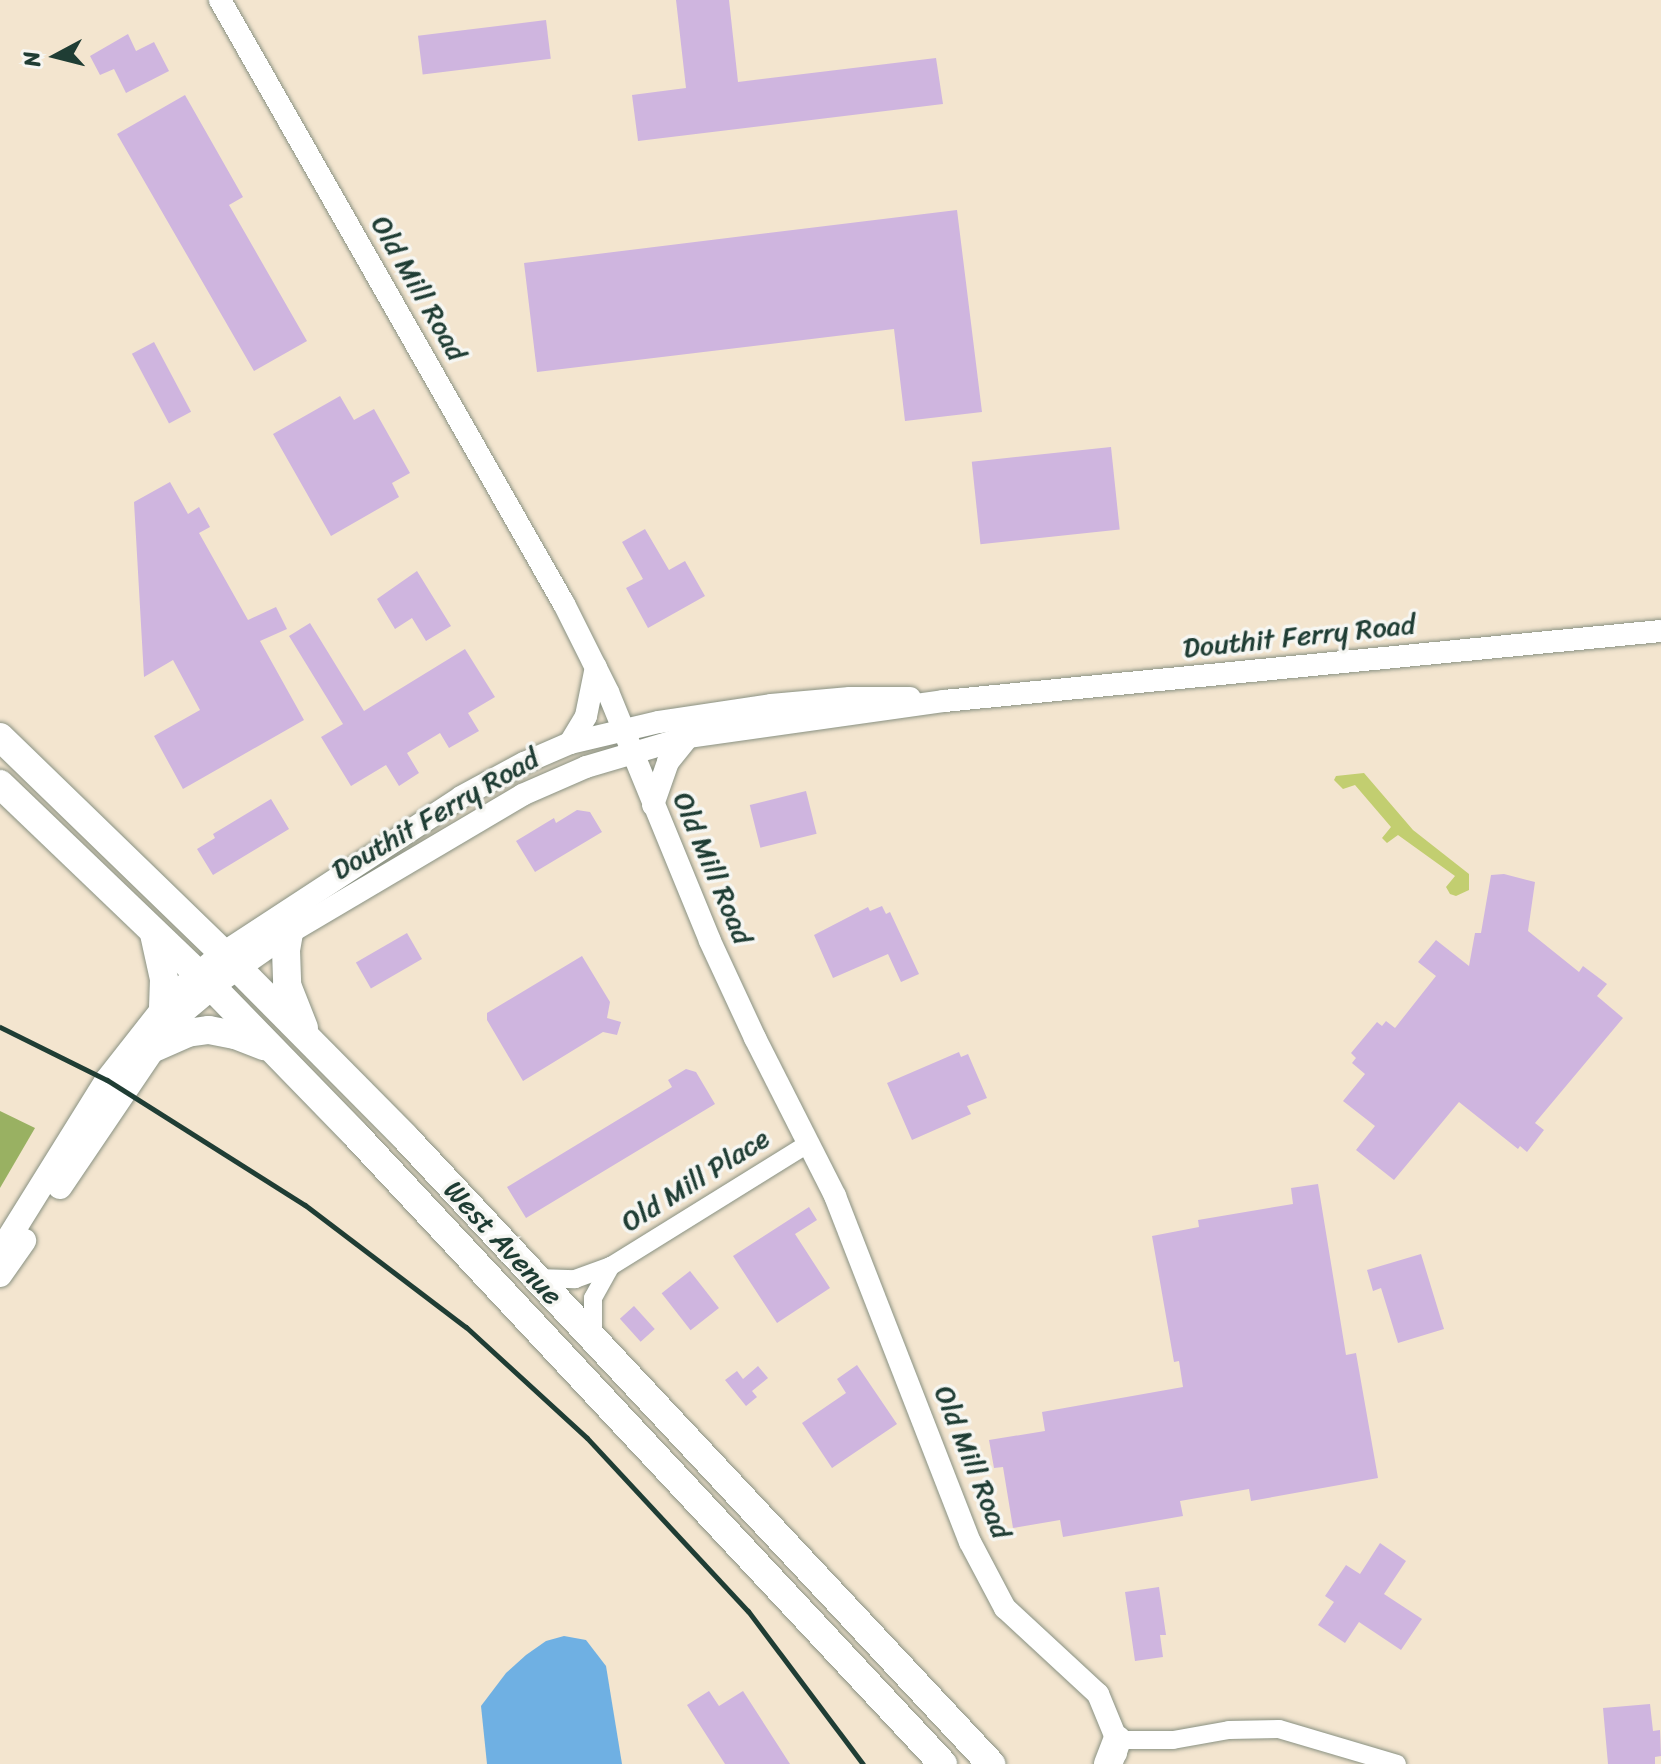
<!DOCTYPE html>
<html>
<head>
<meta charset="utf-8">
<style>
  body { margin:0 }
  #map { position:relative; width:1661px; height:1764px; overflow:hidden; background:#f3e5cf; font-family:Sriracha,sans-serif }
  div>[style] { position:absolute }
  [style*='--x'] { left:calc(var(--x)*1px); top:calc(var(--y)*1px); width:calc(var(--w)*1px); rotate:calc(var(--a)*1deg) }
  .green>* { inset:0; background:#c2ce70 }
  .forest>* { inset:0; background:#99b162 }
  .water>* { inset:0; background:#6fb0e3 }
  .building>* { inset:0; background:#cfb5df; transform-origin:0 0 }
  .roads { filter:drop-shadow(0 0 2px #899182) drop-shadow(0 0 2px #899182) }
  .minor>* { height:18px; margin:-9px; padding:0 9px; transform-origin:9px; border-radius:9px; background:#fff }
  .tertiary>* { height:22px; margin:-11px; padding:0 11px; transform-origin:11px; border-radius:11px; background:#fff }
  .secondary>* { height:24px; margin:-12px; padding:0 12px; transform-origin:12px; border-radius:12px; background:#fff }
  .primary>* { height:28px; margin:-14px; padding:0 14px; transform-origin:14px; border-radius:14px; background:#fff }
  .rail>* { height:5px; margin:-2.5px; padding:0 2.5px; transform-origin:2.5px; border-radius:2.5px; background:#1f3d34 }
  span { translate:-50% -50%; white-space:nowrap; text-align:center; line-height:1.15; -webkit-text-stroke:7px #f6f6f2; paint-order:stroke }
  .street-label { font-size:28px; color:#1f3d34 }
  .north { position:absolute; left:16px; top:16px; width:80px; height:80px; -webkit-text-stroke:6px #f6f6f2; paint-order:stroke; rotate:263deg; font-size:22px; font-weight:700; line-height:32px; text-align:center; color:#1f3d34 }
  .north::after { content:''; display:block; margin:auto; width:28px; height:36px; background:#1f3d34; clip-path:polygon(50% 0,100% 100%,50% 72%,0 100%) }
</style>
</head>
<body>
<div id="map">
  <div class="green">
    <i style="clip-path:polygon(1364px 773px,1413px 830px,1469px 874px,1469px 890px,1456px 896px,1450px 894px,1446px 887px,1455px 876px,1398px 835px,1387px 843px,1382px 838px,1391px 827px,1355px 785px,1343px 789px,1334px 780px,1336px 776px)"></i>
  </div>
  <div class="forest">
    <i style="clip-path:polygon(0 1111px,35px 1128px,0 1188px)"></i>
  </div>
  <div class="water">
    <i style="clip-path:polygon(564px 1636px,586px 1640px,606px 1666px,622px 1764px,487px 1764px,481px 1706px,506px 1673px,526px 1655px,546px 1641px)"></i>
  </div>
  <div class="building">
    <i style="clip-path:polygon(676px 0,729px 0,738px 82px,936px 58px,943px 104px,638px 141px,632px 95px,686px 88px)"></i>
    <i style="left:546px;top:20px;width:39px;height:129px;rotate:83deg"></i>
    <i style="clip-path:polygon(128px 34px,136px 51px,154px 42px,169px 71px,126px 93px,114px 69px,100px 75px,90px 56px)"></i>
    <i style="clip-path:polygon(185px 95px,243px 197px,229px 205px,307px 341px,254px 371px,117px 134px)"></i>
    <i style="clip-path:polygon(957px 210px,982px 412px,905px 421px,894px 329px,537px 372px,524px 263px)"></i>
    <i style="left:154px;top:342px;width:79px;height:25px;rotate:62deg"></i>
    <i style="clip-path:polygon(340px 396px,354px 420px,374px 409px,410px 473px,392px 483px,399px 497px,331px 536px,273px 434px)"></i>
    <i style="left:1111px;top:447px;width:83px;height:140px;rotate:84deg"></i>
    <i style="clip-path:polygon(170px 482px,188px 514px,199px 507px,210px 527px,199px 533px,248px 620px,276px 607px,287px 629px,260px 641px,304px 720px,183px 789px,154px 736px,200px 710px,173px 660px,144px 677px,134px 502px)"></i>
    <i style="clip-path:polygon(645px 529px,669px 570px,685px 561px,705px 596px,648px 628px,626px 588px,643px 579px,622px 542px)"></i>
    <i style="clip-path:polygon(417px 571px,451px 626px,426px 641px,412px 618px,395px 629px,377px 599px)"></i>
    <i style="clip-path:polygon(310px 623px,364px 711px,465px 649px,495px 697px,468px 713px,479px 731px,449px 748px,440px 733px,407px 753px,419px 773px,399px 786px,386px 765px,351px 786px,321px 737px,343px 724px,289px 636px)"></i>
    <i style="left:806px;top:791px;width:44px;height:58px;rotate:76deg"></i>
    <i style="clip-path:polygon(271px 799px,289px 829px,213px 875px,197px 849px,215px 838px,213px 834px)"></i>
    <i style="clip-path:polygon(577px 810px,590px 812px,602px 832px,535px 872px,516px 841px,554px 818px,556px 823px)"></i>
    <i style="clip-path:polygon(1504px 874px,1535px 882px,1528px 931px,1579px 972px,1583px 966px,1607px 984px,1597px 996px,1623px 1018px,1535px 1123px,1544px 1130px,1527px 1152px,1520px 1146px,1518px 1149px,1459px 1102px,1394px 1180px,1356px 1150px,1375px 1126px,1343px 1101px,1365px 1074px,1352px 1063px,1356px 1058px,1351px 1053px,1377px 1022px,1382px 1026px,1386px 1021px,1395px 1028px,1436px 976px,1418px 962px,1436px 940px,1469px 966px,1475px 933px,1481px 933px,1491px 875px)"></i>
    <i style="clip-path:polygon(882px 906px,886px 914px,890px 912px,919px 974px,901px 982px,888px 954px,833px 978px,814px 935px,868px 907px,870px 911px)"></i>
    <i style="left:407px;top:933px;width:30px;height:59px;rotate:60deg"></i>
    <i style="clip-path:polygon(582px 956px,610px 1002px,607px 1018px,621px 1022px,617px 1035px,603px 1032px,523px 1081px,487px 1020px,487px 1013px)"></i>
    <i style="clip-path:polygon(959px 1052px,961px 1057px,968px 1054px,987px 1098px,967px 1106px,971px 1114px,912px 1140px,887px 1083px)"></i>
    <i style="clip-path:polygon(686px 1069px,696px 1072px,715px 1104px,526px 1218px,507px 1187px,672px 1087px,668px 1080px)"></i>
    <i style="clip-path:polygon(1318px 1184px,1346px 1355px,1356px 1353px,1378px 1478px,1251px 1501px,1249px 1489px,1180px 1501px,1183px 1516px,1063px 1537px,1060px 1520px,1013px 1528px,1003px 1467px,994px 1468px,989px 1440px,1045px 1431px,1042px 1412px,1183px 1387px,1179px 1361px,1174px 1362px,1152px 1236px,1199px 1227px,1198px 1220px,1293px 1204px,1291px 1188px)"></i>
    <i style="clip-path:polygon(809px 1207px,817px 1220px,795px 1234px,830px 1288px,777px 1323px,733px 1256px)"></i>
    <i style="clip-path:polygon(1421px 1254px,1444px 1329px,1398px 1343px,1381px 1288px,1373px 1291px,1367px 1270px)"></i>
    <i style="left:690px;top:1271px;width:47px;height:36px;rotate:52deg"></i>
    <i style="left:634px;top:1306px;width:31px;height:19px;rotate:48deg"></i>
    <i style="clip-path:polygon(857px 1365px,897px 1424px,832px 1468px,802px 1423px,846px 1393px,837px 1379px)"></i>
    <i style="clip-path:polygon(758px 1366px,768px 1378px,752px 1391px,757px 1397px,746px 1406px,725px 1380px,737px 1371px,743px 1379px)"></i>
    <i style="clip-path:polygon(1380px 1543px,1406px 1561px,1384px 1594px,1422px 1619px,1401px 1650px,1359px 1622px,1345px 1643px,1318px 1625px,1334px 1602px,1325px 1596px,1346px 1565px,1360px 1574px)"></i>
    <i style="clip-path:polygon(1159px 1587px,1166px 1635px,1160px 1635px,1163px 1657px,1135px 1661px,1125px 1592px)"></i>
    <i style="clip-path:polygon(709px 1691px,719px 1706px,743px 1691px,790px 1764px,725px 1764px,687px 1705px)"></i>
    <i style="clip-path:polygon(1650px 1704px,1653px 1731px,1660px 1730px,1661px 1756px,1655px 1757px,1655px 1764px,1608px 1764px,1603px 1708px)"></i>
  </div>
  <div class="roads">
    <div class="minor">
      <i style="--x:537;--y:1278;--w:38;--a:2"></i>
      <i style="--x:575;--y:1279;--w:38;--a:-20"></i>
      <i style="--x:611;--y:1266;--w:233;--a:-31.8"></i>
      <i style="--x:593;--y:1338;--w:40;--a:-90"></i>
      <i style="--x:593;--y:1298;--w:37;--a:-61"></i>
      <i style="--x:1117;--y:1740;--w:56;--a:0"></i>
      <i style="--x:1173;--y:1740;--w:57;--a:-10.1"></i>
      <i style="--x:1229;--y:1730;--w:50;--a:-1.1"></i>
      <i style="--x:1279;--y:1729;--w:123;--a:16.5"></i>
    </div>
    <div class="tertiary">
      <i style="--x:220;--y:0;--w:695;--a:60.34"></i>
      <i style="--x:564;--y:604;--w:98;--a:63.4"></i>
      <i style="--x:608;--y:692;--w:269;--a:67.7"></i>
      <i style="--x:710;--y:941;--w:107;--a:65.1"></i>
      <i style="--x:755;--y:1038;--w:177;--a:63.1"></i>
      <i style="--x:835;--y:1196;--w:371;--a:68.7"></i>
      <i style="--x:970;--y:1542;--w:75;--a:62.1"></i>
      <i style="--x:1005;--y:1608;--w:127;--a:42.8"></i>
      <i style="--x:1098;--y:1694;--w:50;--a:67.6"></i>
      <i style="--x:1117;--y:1740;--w:13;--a:94"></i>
      <i style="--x:570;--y:743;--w:31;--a:-59"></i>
      <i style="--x:586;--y:716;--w:50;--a:-78.5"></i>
      <i style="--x:653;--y:805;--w:46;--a:-70.8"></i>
      <i style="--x:668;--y:762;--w:32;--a:-51"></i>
      <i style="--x:223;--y:953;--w:285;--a:-33.2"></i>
      <i style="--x:461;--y:797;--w:72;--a:-28.4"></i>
      <i style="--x:524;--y:763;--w:50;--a:-23.5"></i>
      <i style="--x:570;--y:743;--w:91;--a:-13.3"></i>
      <i style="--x:659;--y:722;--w:113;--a:-8.6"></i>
      <i style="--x:771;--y:705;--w:79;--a:-5.1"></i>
      <i style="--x:850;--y:698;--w:60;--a:0"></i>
      <i style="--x:212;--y:987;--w:94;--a:-35"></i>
      <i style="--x:289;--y:933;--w:271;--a:-30.6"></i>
      <i style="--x:522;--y:795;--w:70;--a:-23.6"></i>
      <i style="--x:586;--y:767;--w:106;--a:-16.4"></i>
      <i style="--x:688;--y:737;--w:259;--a:-8"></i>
      <i style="--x:944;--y:701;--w:720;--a:-5.58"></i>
    </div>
    <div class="secondary">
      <i style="--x:60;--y:1187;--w:168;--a:-55.9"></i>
      <i style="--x:154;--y:1048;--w:49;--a:-50.8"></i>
      <i style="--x:185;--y:1010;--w:35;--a:-40"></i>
      <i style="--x:0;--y:1252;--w:203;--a:-58.1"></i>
      <i style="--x:107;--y:1080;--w:105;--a:-51.9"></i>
      <i style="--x:172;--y:997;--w:67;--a:-40.8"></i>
      <i style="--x:0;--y:1275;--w:42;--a:-54.8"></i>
    </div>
    <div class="primary">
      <i style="--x:0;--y:737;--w:310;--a:44.1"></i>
      <i style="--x:223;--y:953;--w:257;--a:45.3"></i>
      <i style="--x:404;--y:1136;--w:860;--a:46.93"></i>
      <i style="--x:0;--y:784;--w:294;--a:43.8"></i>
      <i style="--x:212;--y:987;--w:204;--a:45.8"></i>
      <i style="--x:354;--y:1133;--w:863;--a:46.97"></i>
      <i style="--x:289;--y:933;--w:17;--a:100"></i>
      <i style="--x:286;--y:950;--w:35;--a:88"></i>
      <i style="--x:287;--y:985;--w:46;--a:68.4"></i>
      <i style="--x:154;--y:934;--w:46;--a:77.5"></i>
      <i style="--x:164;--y:979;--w:28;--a:92"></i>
      <i style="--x:154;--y:1048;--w:36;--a:-24"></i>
      <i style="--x:187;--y:1033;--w:22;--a:-8"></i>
      <i style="--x:209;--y:1030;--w:26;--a:11"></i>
      <i style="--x:235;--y:1035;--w:31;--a:21"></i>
      <i style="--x:1108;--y:1764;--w:26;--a:-69"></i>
    </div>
  </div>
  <div class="rail">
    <i style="--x:0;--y:1027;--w:119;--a:26.4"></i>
    <i style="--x:107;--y:1080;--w:234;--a:32.3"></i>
    <i style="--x:305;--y:1205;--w:202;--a:37.2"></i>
    <i style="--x:466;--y:1327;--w:164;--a:42.5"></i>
    <i style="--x:587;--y:1438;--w:236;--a:47.1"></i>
    <i style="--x:748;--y:1611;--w:191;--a:53.1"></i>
  </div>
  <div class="street-label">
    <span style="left:419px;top:288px;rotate:60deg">Old Mill Road</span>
    <span style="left:1299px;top:636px;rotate:-6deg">Douthit Ferry Road</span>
    <span style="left:435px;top:814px;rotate:-30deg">Douthit Ferry Road</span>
    <span style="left:713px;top:868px;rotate:67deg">Old Mill Road</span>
    <span style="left:695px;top:1180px;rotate:-32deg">Old Mill Place</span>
    <span style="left:503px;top:1243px;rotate:47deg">West Avenue</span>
    <span style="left:973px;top:1462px;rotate:68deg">Old Mill Road</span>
  </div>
  <div class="north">N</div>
</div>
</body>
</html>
